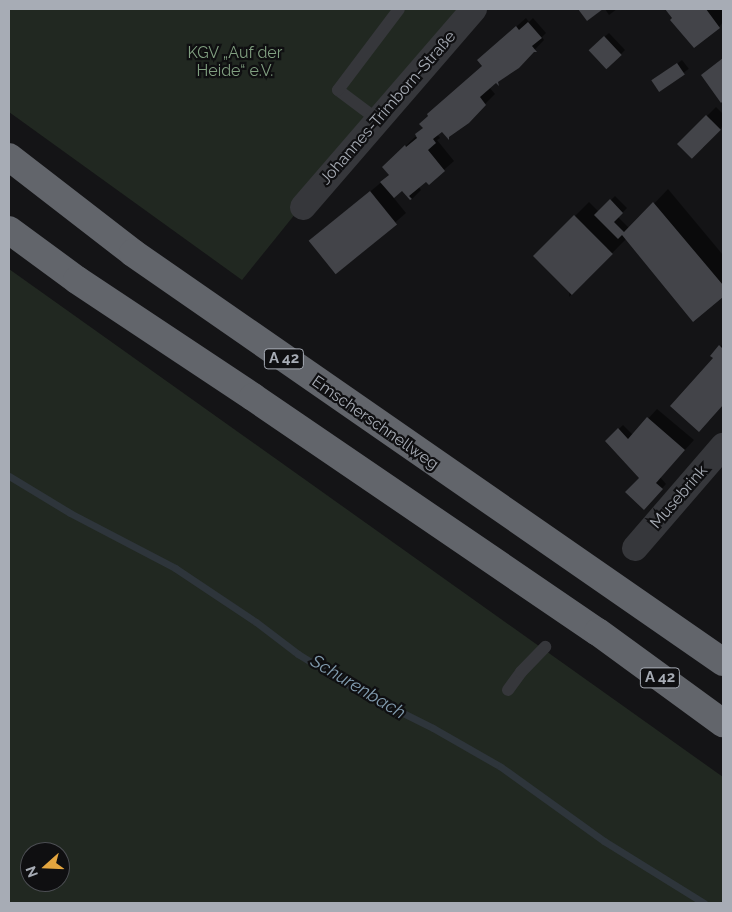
<!DOCTYPE html>
<html>
<head>
<meta charset="utf-8">
<style>
  body { margin:0 }
  #map { position:relative; width:732px; height:912px; overflow:hidden; background:#141416; font-family:Raleway,sans-serif }
  div>[style] { position:absolute }
  [style*='--x'] { left:calc(var(--x)*1px); top:calc(var(--y)*1px); width:calc(var(--w)*1px); rotate:calc(var(--a)*1deg) }
  .green>* { inset:0; background:#212821 }
  .shadow>* { inset:0; background:#0007; transform-origin:0 0 }
  .stream>* { height:7px; margin:-3.5px; padding:0 3.5px; transform-origin:3.5px; border-radius:3.5px; background:#2e353b }
  .building>* { inset:0; background:#434449; transform-origin:0 0 }
  .service>* { height:12px; margin:-6px; padding:0 6px; transform-origin:6px; border-radius:6px; background:#36373b }
  .minor>* { height:26px; margin:-13px; padding:0 13px; transform-origin:13px; border-radius:13px; background:#36373b }
  .motorway>* { height:28px; margin:-14px; padding:0 14px; transform-origin:14px; border-radius:14px; background:#62656b }
  span { translate:-50% -50%; white-space:nowrap; text-align:center; line-height:1.15; -webkit-text-stroke:4.5px #0f0f11; paint-order:stroke }
  .shield-label span { padding:1px 4px; background:#0f0f11; border:1px solid; border-radius:4px; -webkit-text-stroke-width:0 }
  .shield-label { font-size:15px; color:#a7acb5; font-weight:700 }
  .park-label { font-size:16px; color:#809f80 }
  .street-label { font-size:16px; color:#a7acb5 }
  .water-label { font-size:18px; color:#819bae; font-style:italic }
  .frame { position:absolute; inset:0; border:10px solid #a7acb5; pointer-events:none }
  .north { position:absolute; left:20px; top:842px; width:50px; height:50px; box-sizing:border-box; background:#0f0f11; border:1px solid #4c4e53; border-radius:50%; rotate:250deg; font-size:14px; font-weight:700; line-height:20px; text-align:center; color:#a7acb5 }
  .north::after { content:''; display:block; margin:auto; width:18px; height:22px; background:#e3a53f; clip-path:polygon(50% 0,100% 100%,50% 72%,0 100%) }
</style>
</head>
<body>
<div id="map">
  <div class="green">
    <i style="clip-path:polygon(9px 9px,472px 9px,370px 121px,242px 280px,9px 112px)"></i>
    <i style="clip-path:polygon(evenodd,9px 269px,723px 777px,723px 903px,9px 903px,9px 269px,30px 852px,60px 852px,60px 882px,30px 882px,30px 852px)"></i>
  </div>
  <div class="shadow">
    <i style="clip-path:polygon(605px 9px,617px 9px,609px 15px)"></i>
    <i style="clip-path:polygon(667px 9px,722px 9px,723px 22px,719px 27px,674px 18px)"></i>
    <i style="clip-path:polygon(526px 18px,529px 22px,533px 18px,546px 33px,542px 37px,544px 40px,518px 67px,489px 87px,495px 94px,460px 129px,442px 130px,437px 134px,440px 138px,437px 140px,454px 161px,429px 183px,426px 180px,418px 186px,421px 190px,411px 200px,402px 189px,393px 197px,406px 213px,338px 272px,311px 241px,390px 175px,384px 167px,415px 137px,418px 137px,424px 127px,484px 66px,479px 60px)"></i>
    <i style="clip-path:polygon(609px 33px,625px 50px,621px 54px,595px 45px)"></i>
    <i style="left:682px;top:60px;width:11px;height:36px;rotate:52deg"></i>
    <i style="clip-path:polygon(716px 107px,723px 114px,723px 126px,703px 148px,707px 116px)"></i>
    <i style="clip-path:polygon(668px 189px,723px 255px,723px 296px,693px 320px,626px 239px,569px 297px,575px 216px,589px 202px,599px 212px,615px 196px,627px 208px,618px 217px,630px 229px)"></i>
    <i style="clip-path:polygon(723px 343px,723px 404px,709px 421px,714px 357px)"></i>
    <i style="clip-path:polygon(657px 409px,694px 440px,660px 477px,666px 484px,644px 508px,641px 478px,606px 441px,623px 425px,633px 435px)"></i>
  </div>
  <div class="stream">
    <i style="--x:9;--y:476;--w:71;--a:31.2"></i>
    <i style="--x:70;--y:513;--w:119;--a:27.6"></i>
    <i style="--x:175;--y:568;--w:97;--a:33.7"></i>
    <i style="--x:256;--y:622;--w:53;--a:37.3"></i>
    <i style="--x:298;--y:654;--w:67;--a:31.6"></i>
    <i style="--x:355;--y:689;--w:87;--a:26.6"></i>
    <i style="--x:433;--y:728;--w:78;--a:29.8"></i>
    <i style="--x:501;--y:767;--w:127;--a:35.7"></i>
    <i style="--x:604;--y:841;--w:118;--a:31.8"></i>
  </div>
  <div class="building">
    <i style="clip-path:polygon(578px 9px,603px 9px,587px 21px)"></i>
    <i style="clip-path:polygon(665px 9px,706px 9px,720px 28px,694px 48px,670px 20px,672px 18px)"></i>
    <i style="clip-path:polygon(528px 22px,542px 38px,532px 46px,537px 52px,534px 52px,519px 68px,498px 82px,499px 86px,496px 83px,480px 97px,486px 105px,469px 123px,449px 137px,449px 140px,442px 132px,433px 139px,436px 143px,428px 150px,445px 171px,429px 185px,426px 182px,409px 196px,412px 199px,410px 200px,402px 191px,394px 198px,380px 182px,389px 175px,382px 167px,405px 145px,406px 147px,417px 138px,415px 134px,423px 128px,419px 124px,428px 116px,427px 114px,482px 66px,477px 60px,516px 26px,519px 30px)"></i>
    <i style="left:604px;top:36px;width:26px;height:21px;rotate:47deg"></i>
    <i style="clip-path:polygon(723px 58px,723px 101px,721px 103px,701px 75px)"></i>
    <i style="left:677px;top:63px;width:14px;height:31px;rotate:56deg"></i>
    <i style="left:706px;top:115px;width:21px;height:41px;rotate:45deg"></i>
    <i style="left:370px;top:191px;width:43px;height:79px;rotate:51deg"></i>
    <i style="clip-path:polygon(610px 199px,623px 213px,614px 222px,624px 232px,653px 202px,723px 285px,723px 297px,693px 322px,622px 235px,618px 239px,594px 215px)"></i>
    <i style="left:574px;top:215px;width:55px;height:58px;rotate:45deg"></i>
    <i style="clip-path:polygon(719px 345px,723px 349px,723px 405px,699px 432px,670px 406px,713px 358px,710px 356px)"></i>
    <i style="clip-path:polygon(647px 417px,685px 450px,656px 483px,663px 489px,644px 510px,625px 492px,639px 478px,605px 441px,618px 428px,628px 439px)"></i>
  </div>
  <div class="service">
    <i style="--x:378;--y:120;--w:50;--a:-143.1"></i>
    <i style="--x:338;--y:90;--w:101;--a:-53"></i>
    <i style="--x:508;--y:690;--w:22;--a:-54"></i>
    <i style="--x:521;--y:672;--w:35;--a:-46"></i>
  </div>
  <div class="minor">
    <i style="--x:303;--y:207;--w:262;--a:-49.2"></i>
    <i style="--x:635;--y:548;--w:135;--a:-49.2"></i>
  </div>
  <div class="motorway">
    <i style="--x:9;--y:157;--w:157;--a:37.7"></i>
    <i style="--x:133;--y:253;--w:718;--a:34.73"></i>
    <i style="--x:9;--y:230;--w:84;--a:36.3"></i>
    <i style="--x:77;--y:280;--w:211;--a:33.6"></i>
    <i style="--x:253;--y:397;--w:417;--a:34.3"></i>
    <i style="--x:598;--y:632;--w:155;--a:36.1"></i>
  </div>
  <div class="shield-label">
    <span style="left:284px;top:359px">A 42</span>
    <span style="left:660px;top:678px">A 42</span>
  </div>
  <div class="park-label">
    <span style="left:235px;top:62px">KGV „Auf der<br>Heide“ e.V.</span>
  </div>
  <div class="street-label">
    <span style="left:388px;top:108px;rotate:-49deg">Johannes-Trimborn-Straße</span>
    <span style="left:375px;top:423px;rotate:35deg">Emscherschnellweg</span>
    <span style="left:679px;top:497px;rotate:-49deg">Musebrink</span>
  </div>
  <div class="water-label">
    <span style="left:358px;top:687px;rotate:31deg">Schurenbach</span>
  </div>
  <div class="frame"></div>
  <div class="north">N</div>
</div>
</body>
</html>
